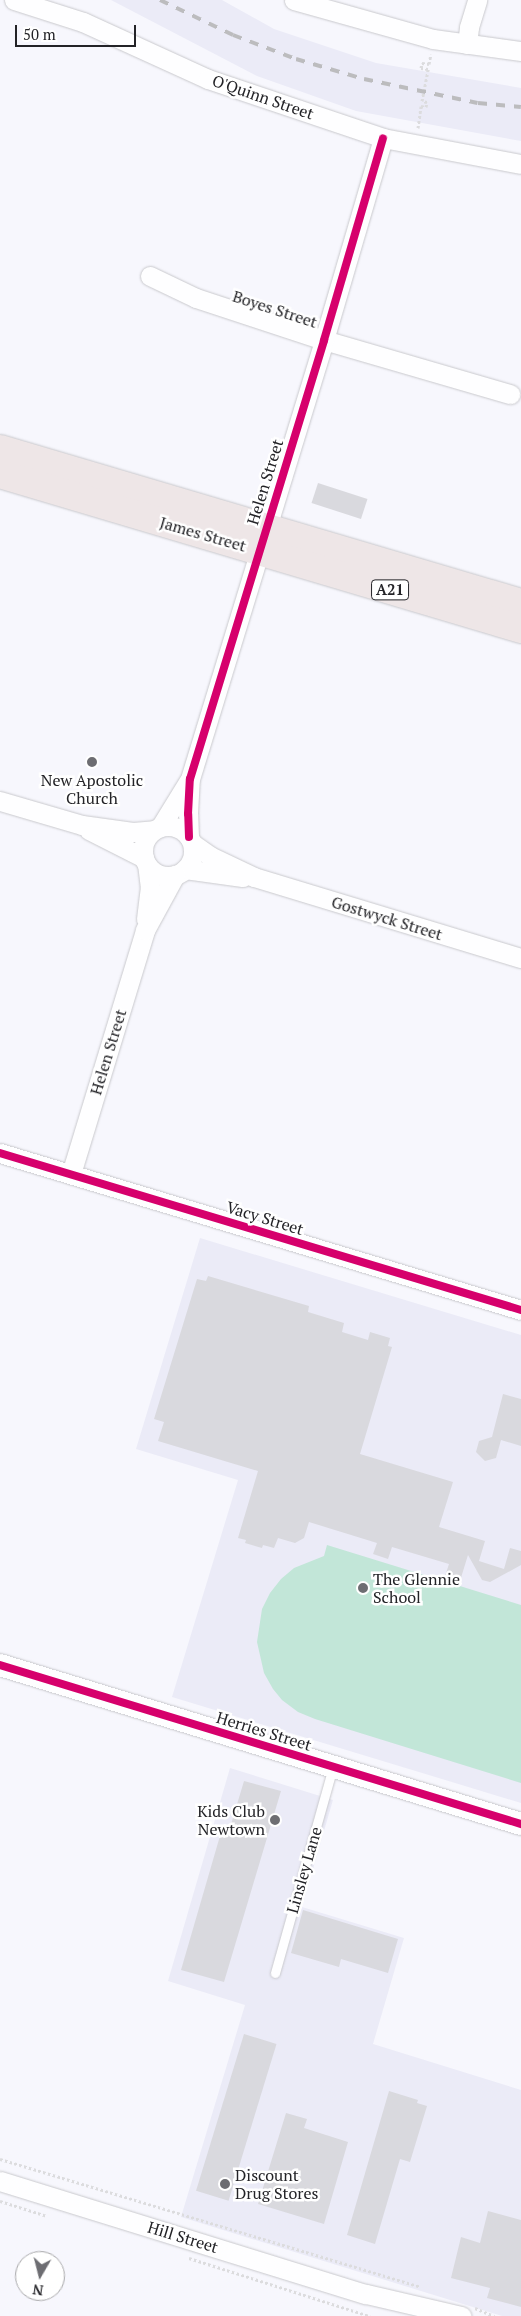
<!DOCTYPE html>
<html>
<head>
<meta charset="utf-8">
<style>
  body { margin:0 }
  #map { position:relative; width:521px; height:2316px; overflow:hidden; background:#f7f7fd; font-family:"PT Serif",serif }
  div>[style] { position:absolute }
  [style*='--x'] { left:calc(var(--x)*1px); top:calc(var(--y)*1px); width:calc(var(--w)*1px); rotate:calc(var(--a)*1deg) }
  .built>* { inset:0; background:#ebebf7 }
  .green>* { inset:0; background:#c2e6d8 }
  .building>* { inset:0; background:#d9d9de; transform-origin:0 0 }
  .path>* { height:3px; margin-top:-1.5px; transform-origin:0; background:repeating-linear-gradient(90deg,#dcdcde 0 2.5px,transparent 0 5px) }
  .roads { filter:drop-shadow(0 0 1px #c9c9cd) drop-shadow(0 0 1px #c9c9cd) }
  .service>* { height:9px; margin:-4.5px; padding:0 4.5px; transform-origin:4.5px; border-radius:4.5px; background:#fefeff }
  .minor>* { height:19px; margin:-9.5px; padding:0 9.5px; transform-origin:9.5px; border-radius:9.5px; background:#fefeff }
  .minor>.ring { margin:-9.5px; padding:0; box-sizing:content-box; background:none; border:19px solid #fefeff; border-radius:50% }
  .tertiary>* { height:22px; margin:-11px; padding:0 11px; transform-origin:11px; border-radius:11px; background:#fefeff }
  .trunk>* { height:28px; margin:-14px; padding:0 14px; transform-origin:14px; border-radius:14px; background:#eee6e7 }
  .rail>* { height:4px; margin-top:-2px; transform-origin:0; background:repeating-linear-gradient(90deg,#bcbcbe 0 9px,transparent 0 18px) }
  .cycleway>* { height:8px; margin:-4px; padding:0 4px; transform-origin:4px; border-radius:4px; background:#d6006c }
  .dots>* { width:14px; height:14px; translate:-50% -50%; box-sizing:border-box; border:2px solid #fff; border-radius:50% }
  span { translate:-50% -50%; white-space:nowrap; text-align:center; line-height:1.15; -webkit-text-stroke:5px #fff; paint-order:stroke }
  .shield-label span { padding:1px 4px; background:#fff; border:1px solid; border-radius:4px; -webkit-text-stroke-width:0 }
  .shield-label { font-size:15px; color:#232327; font-weight:700 }
  .street-label { font-size:16px; color:#232327 }
  .poi-label { font-size:16px; color:#232327 }
  .left { translate:0 -50%; text-align:left }
  .right { translate:-100% -50%; text-align:right }
  .north { position:absolute; left:15px; top:2251px; width:50px; height:50px; box-sizing:border-box; background:#fff; border:1px solid #a7a7a9; border-radius:50%; rotate:188deg; font-size:14px; font-weight:700; line-height:20px; text-align:center; color:#232327 }
  .north::after { content:''; display:block; margin:auto; width:18px; height:22px; background:#6d6d72; clip-path:polygon(50% 0,100% 100%,50% 72%,0 100%) }
  .scale { position:absolute; left:15px; top:25px; width:121px; height:22px; box-sizing:border-box; border:2px solid #232327; border-top:0; padding-left:6px; font-size:15px; line-height:18px; white-space:nowrap; color:#232327; -webkit-text-stroke:4px #fff; paint-order:stroke }
</style>
</head>
<body>
<div id="map">
  <div class="built">
    <i style="clip-path:polygon(111px 0,222px 0,274px 29px,376px 63px,521px 88px,521px 141px,356px 111px,257px 76px)"></i>
    <i style="clip-path:polygon(200px 1238px,521px 1335px,521px 1803px,172px 1697px,238px 1480px,136px 1449px)"></i>
    <i style="clip-path:polygon(230px 1768px,333px 1800px,302px 1907px,404px 1938px,373px 2044px,521px 2090px,521px 2316px,502px 2316px,181px 2217px,245px 2005px,168px 1981px)"></i>
  </div>
  <div class="green">
    <i style="clip-path:polygon(327px 1545px,521px 1605px,521px 1783px,315px 1719px,298px 1712px,282px 1700px,273px 1689px,264px 1673px,257px 1642px,262px 1609px,270px 1593px,281px 1579px,294px 1568px,324px 1556px)"></i>
  </div>
  <div class="building">
    <i style="left:318px;top:483px;width:52px;height:21px;rotate:18deg"></i>
    <i style="clip-path:polygon(208px 1276px,309px 1306px,308px 1312px,344px 1323px,342px 1332px,368px 1340px,370px 1332px,390px 1338px,388px 1346px,392px 1347px,360px 1454px,453px 1482px,439px 1527px,485px 1541px,479px 1561px,504px 1569px,510px 1548px,521px 1551px,521px 1565px,490px 1582px,482px 1580px,468px 1555px,460px 1581px,445px 1576px,449px 1564px,392px 1547px,388px 1559px,373px 1554px,377px 1543px,309px 1522px,304px 1538px,295px 1543px,278px 1538px,274px 1548px,263px 1545px,262px 1548px,245px 1543px,246px 1540px,238px 1538px,258px 1471px,158px 1441px,164px 1422px,154px 1419px,197px 1279px,206px 1281px)"></i>
    <i style="clip-path:polygon(503px 1394px,521px 1399px,521px 1446px,501px 1440px,496px 1458px,485px 1461px,476px 1452px,479px 1441px,492px 1437px)"></i>
    <i style="clip-path:polygon(244px 1781px,281px 1791px,224px 1982px,181px 1970px,222px 1829px,229px 1831px)"></i>
    <i style="clip-path:polygon(303px 1910px,398px 1939px,388px 1973px,341px 1959px,339px 1967px,291px 1953px)"></i>
    <i style="left:244px;top:2034px;width:34px;height:164px;rotate:17deg"></i>
    <i style="clip-path:polygon(389px 2091px,418px 2100px,417px 2103px,427px 2106px,410px 2162px,400px 2159px,375px 2244px,347px 2235px)"></i>
    <i style="clip-path:polygon(286px 2113px,307px 2119px,304px 2128px,348px 2142px,324px 2224px,258px 2204px)"></i>
    <i style="clip-path:polygon(488px 2211px,521px 2220px,521px 2307px,487px 2298px,490px 2288px,451px 2278px,461px 2237px,480px 2243px)"></i>
  </div>
  <div class="path">
    <i style="--x:418;--y:128;--w:22;--a:-82"></i>
    <i style="--x:421;--y:106;--w:5;--a:11"></i>
    <i style="--x:426;--y:107;--w:5;--a:-79"></i>
    <i style="--x:427;--y:102;--w:5;--a:-169"></i>
    <i style="--x:422;--y:101;--w:33;--a:-79"></i>
    <i style="--x:428;--y:69;--w:7;--a:-172"></i>
    <i style="--x:421;--y:68;--w:5;--a:-79"></i>
    <i style="--x:422;--y:63;--w:7;--a:8"></i>
    <i style="--x:429;--y:64;--w:10;--a:-79"></i>
    <i style="--x:0;--y:2159;--w:439;--a:16.9"></i>
    <i style="--x:0;--y:2201;--w:49;--a:17.7"></i>
    <i style="--x:189;--y:2258;--w:190;--a:17.8"></i>
    <i style="--x:475;--y:2308;--w:21;--a:23"></i>
  </div>
  <div class="roads">
    <div class="service">
      <i style="--x:275;--y:1973;--w:214;--a:-74.3"></i>
    </div>
    <div class="minor">
      <i style="--x:14;--y:0;--w:72;--a:17.7"></i>
      <i style="--x:83;--y:22;--w:137;--a:24.5"></i>
      <i style="--x:208;--y:79;--w:185;--a:18.6"></i>
      <i style="--x:383;--y:138;--w:140;--a:10.7"></i>
      <i style="--x:294;--y:0;--w:144;--a:15.7"></i>
      <i style="--x:433;--y:39;--w:89;--a:7.8"></i>
      <i style="--x:467;--y:44;--w:17;--a:-83"></i>
      <i style="--x:469;--y:27;--w:28;--a:-73"></i>
      <i style="--x:150;--y:276;--w:51;--a:25.6"></i>
      <i style="--x:196;--y:298;--w:135;--a:18.2"></i>
      <i style="--x:324;--y:340;--w:194;--a:16.2"></i>
      <i style="--x:0;--y:801;--w:85;--a:16.3"></i>
      <i style="--x:82;--y:825;--w:51;--a:7.8"></i>
      <i style="--x:133;--y:832;--w:21;--a:-5"></i>
      <i class="ring" style="left:143px;top:826px;width:31px;height:31px"></i>
      <i style="--x:161;--y:826;--w:52;--a:-58.5"></i>
      <i style="--x:89;--y:830;--w:62;--a:27"></i>
      <i style="--x:189;--y:837;--w:23;--a:-92"></i>
      <i style="--x:188;--y:814;--w:35;--a:-87"></i>
      <i style="--x:190;--y:779;--w:459;--a:-73"></i>
      <i style="--x:324;--y:340;--w:210;--a:-73.7"></i>
      <i style="--x:193;--y:844;--w:21;--a:35"></i>
      <i style="--x:210;--y:856;--w:49;--a:25.5"></i>
      <i style="--x:254;--y:877;--w:279;--a:16.9"></i>
      <i style="--x:185;--y:869;--w:58;--a:8"></i>
      <i style="--x:146;--y:919;--w:31;--a:-83"></i>
      <i style="--x:150;--y:888;--w:23;--a:-97"></i>
      <i style="--x:0;--y:1153;--w:544;--a:16.77"></i>
      <i style="--x:71;--y:1174;--w:255;--a:-73.1"></i>
      <i style="--x:145;--y:930;--w:63;--a:-61.4"></i>
      <i style="--x:0;--y:2181;--w:383;--a:17.2"></i>
      <i style="--x:366;--y:2294;--w:98;--a:13"></i>
    </div>
    <div class="tertiary">
      <i style="--x:0;--y:1665;--w:545;--a:16.97"></i>
    </div>
    <div class="trunk">
      <i style="--x:0;--y:449;--w:543;--a:16.47"></i>
      <i style="--x:0;--y:474;--w:544;--a:16.57"></i>
    </div>
  </div>
  <div class="rail">
    <i style="--x:160;--y:0;--w:81;--a:25.6"></i>
    <i style="--x:233;--y:35;--w:67;--a:20.9"></i>
    <i style="--x:296;--y:59;--w:71;--a:16.4"></i>
    <i style="--x:364;--y:79;--w:116;--a:11.9"></i>
    <i style="--x:478;--y:103;--w:43;--a:5.3"></i>
  </div>
  <div class="cycleway">
    <i style="--x:189;--y:837;--w:23;--a:-92"></i>
    <i style="--x:188;--y:814;--w:35;--a:-87"></i>
    <i style="--x:190;--y:779;--w:459;--a:-73"></i>
    <i style="--x:324;--y:340;--w:210;--a:-73.7"></i>
    <i style="--x:0;--y:1153;--w:544;--a:16.77"></i>
    <i style="--x:0;--y:1665;--w:545;--a:16.97"></i>
  </div>
  <div class="dots">
    <i style="left:92px;top:762px;background:#6d6d72"></i>
    <i style="left:363px;top:1588px;background:#6d6d72"></i>
    <i style="left:275px;top:1820px;background:#6d6d72"></i>
    <i style="left:225px;top:2184px;background:#6d6d72"></i>
  </div>
  <div class="shield-label">
    <span style="left:390px;top:590px">A21</span>
  </div>
  <div class="street-label">
    <span style="left:263px;top:97px;rotate:19deg">O'Quinn Street</span>
    <span style="left:275px;top:309px;rotate:18deg">Boyes Street</span>
    <span style="left:265px;top:482px;rotate:-73deg">Helen Street</span>
    <span style="left:203px;top:534px;rotate:16deg">James Street</span>
    <span style="left:387px;top:918px;rotate:17deg">Gostwyck Street</span>
    <span style="left:108px;top:1052px;rotate:-73deg">Helen Street</span>
    <span style="left:265px;top:1218px;rotate:17deg">Vacy Street</span>
    <span style="left:264px;top:1731px;rotate:17deg">Herries Street</span>
    <span style="left:304px;top:1870px;rotate:-74deg">Linsley Lane</span>
    <span style="left:183px;top:2237px;rotate:17deg">Hill Street</span>
  </div>
  <div class="poi-label">
    <span style="left:92px;top:789px">New Apostolic<br>Church</span>
    <span class="left" style="left:373px;top:1588px">The Glennie<br>School</span>
    <span class="right" style="left:265px;top:1820px">Kids Club<br>Newtown</span>
    <span class="left" style="left:235px;top:2184px">Discount<br>Drug Stores</span>
  </div>
  <div class="north">N</div>
  <div class="scale">50 m</div>
</div>
</body>
</html>
